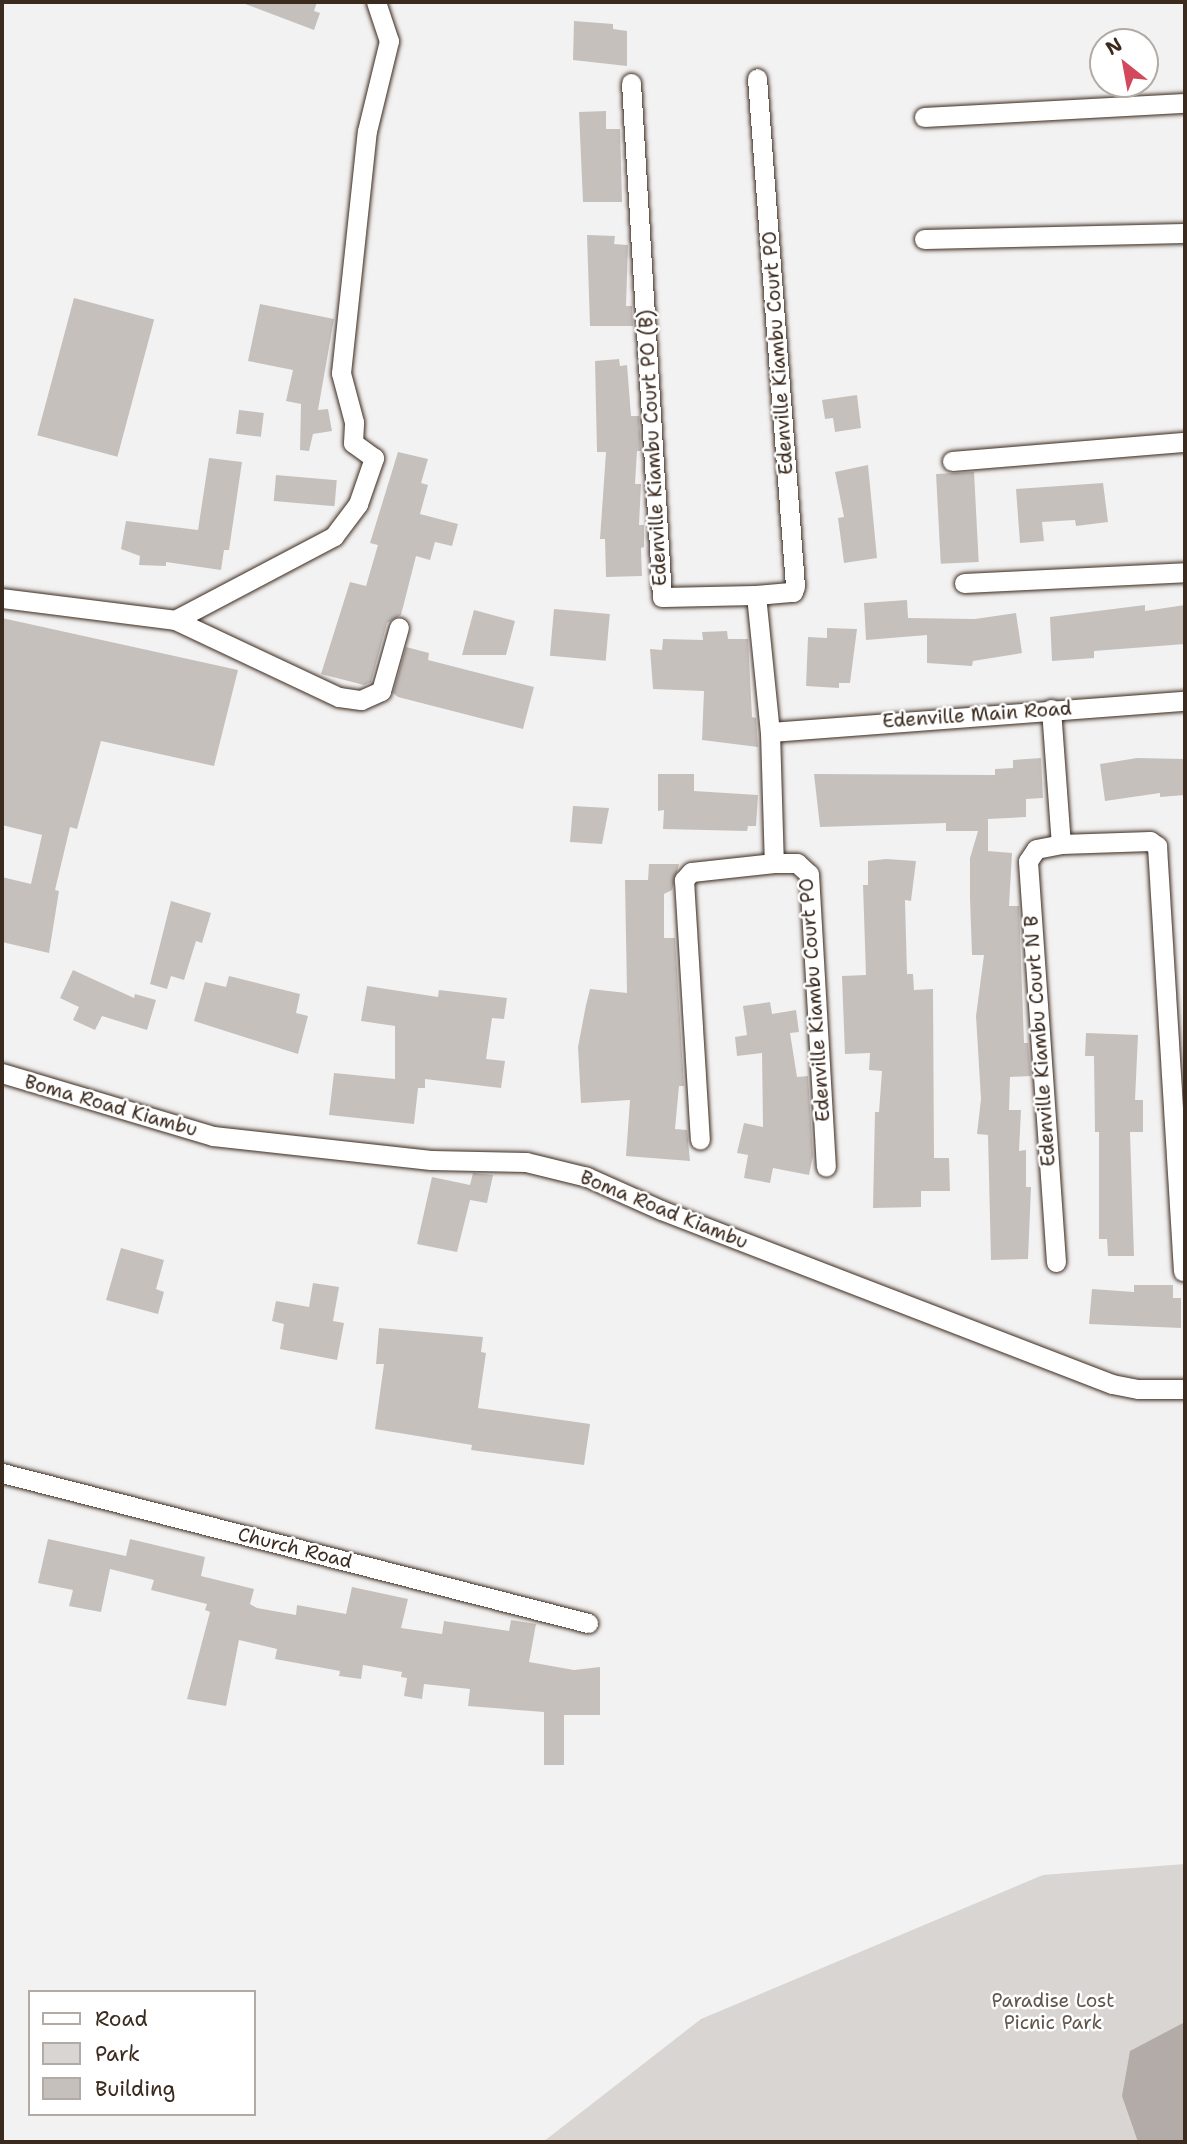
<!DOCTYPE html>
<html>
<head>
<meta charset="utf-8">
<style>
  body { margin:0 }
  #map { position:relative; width:1187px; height:2144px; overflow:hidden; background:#f3f2f2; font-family:"Shantell Sans",sans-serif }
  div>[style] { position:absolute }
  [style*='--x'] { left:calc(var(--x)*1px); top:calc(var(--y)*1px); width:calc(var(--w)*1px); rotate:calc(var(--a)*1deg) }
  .green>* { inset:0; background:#d8d5d2 }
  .water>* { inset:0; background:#b2aba7 }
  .building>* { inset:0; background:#c6c0bd; transform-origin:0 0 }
  .roads { filter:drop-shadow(0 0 2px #3b2a1e) drop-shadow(0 0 2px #3b2a1e) }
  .street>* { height:19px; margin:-9.5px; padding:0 9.5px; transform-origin:9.5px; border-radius:9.5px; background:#fff }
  span { translate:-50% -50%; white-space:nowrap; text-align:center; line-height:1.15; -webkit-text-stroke:5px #fff; paint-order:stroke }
  .street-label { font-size:19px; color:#3b2a1e }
  .park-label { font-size:19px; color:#62554b }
  .frame { position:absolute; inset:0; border:4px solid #3b2a1e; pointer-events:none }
  .legend { position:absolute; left:28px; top:1990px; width:228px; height:126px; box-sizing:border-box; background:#fff; border:2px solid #b1aaa5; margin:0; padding:9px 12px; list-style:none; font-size:21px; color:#3b2a1e }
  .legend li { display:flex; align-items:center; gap:14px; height:35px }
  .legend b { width:35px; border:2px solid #b1aaa5 }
  .north { position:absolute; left:1089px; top:28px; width:70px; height:70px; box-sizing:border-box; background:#fff; border:2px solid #b1aaa5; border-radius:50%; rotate:329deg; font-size:19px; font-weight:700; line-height:28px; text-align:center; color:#3b2a1e }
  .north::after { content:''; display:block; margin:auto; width:24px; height:32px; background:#d1495b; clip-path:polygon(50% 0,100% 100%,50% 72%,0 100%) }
</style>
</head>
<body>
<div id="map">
  <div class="green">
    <i style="clip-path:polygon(1185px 1864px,1185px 2142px,543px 2142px,701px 2019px,1043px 1875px)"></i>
  </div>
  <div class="water">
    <i style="clip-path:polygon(1185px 2022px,1185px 2142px,1138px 2142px,1122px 2096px,1130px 2051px)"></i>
  </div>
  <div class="building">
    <i style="clip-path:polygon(240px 2px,317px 2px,314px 11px,320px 13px,314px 30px)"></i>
    <i style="clip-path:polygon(574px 21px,613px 24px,613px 29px,627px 31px,627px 66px,573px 60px)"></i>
    <i style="clip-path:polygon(606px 111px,606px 129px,620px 129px,622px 202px,583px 202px,579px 112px)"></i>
    <i style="clip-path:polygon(587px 235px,615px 236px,614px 244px,628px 245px,626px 306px,632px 306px,633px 326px,590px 326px)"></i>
    <i style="left:74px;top:298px;width:83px;height:142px;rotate:15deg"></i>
    <i style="clip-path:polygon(260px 304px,334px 319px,318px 410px,328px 409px,332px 431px,313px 434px,309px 451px,300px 450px,301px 404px,286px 401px,293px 370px,248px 361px)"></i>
    <i style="clip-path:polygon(619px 359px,620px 366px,627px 365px,631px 416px,639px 416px,641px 451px,637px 451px,635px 484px,641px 484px,639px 525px,644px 525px,644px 547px,641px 548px,642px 576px,606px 577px,605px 539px,600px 539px,606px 452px,597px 452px,595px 361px)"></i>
    <i style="clip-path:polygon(857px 395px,861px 428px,835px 432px,833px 418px,825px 419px,822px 400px)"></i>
    <i style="left:239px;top:410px;width:25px;height:24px;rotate:7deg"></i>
    <i style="clip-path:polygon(398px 452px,428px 459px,421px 483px,428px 485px,420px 514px,458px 524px,452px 546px,435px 542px,430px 560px,416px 556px,401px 615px,387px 623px,371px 682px,364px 685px,321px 674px,350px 582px,366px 586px,378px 545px,370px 543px)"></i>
    <i style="clip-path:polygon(209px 458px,242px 462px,229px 550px,224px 550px,221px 570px,166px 562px,166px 566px,139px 565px,140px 556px,121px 549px,126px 521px,198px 530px)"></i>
    <i style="clip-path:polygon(868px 465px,877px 558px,844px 563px,838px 518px,844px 517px,835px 472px)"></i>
    <i style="left:974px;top:472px;width:90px;height:38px;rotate:87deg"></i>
    <i style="left:276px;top:475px;width:61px;height:26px;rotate:5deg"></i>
    <i style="clip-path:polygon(1103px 483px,1108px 522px,1076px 526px,1075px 520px,1042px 522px,1044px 541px,1020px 543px,1016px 489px)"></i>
    <i style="clip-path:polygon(907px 600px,908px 618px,975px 619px,1016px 613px,1022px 653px,973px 661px,972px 666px,927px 663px,927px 635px,866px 640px,864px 603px)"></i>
    <i style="clip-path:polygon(1145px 605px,1145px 611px,1185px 605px,1185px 644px,1094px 651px,1094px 658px,1052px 661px,1050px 617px)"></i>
    <i style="left:554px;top:609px;width:56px;height:47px;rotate:5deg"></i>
    <i style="clip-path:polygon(474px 610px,515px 621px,506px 655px,462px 655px)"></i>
    <i style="clip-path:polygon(2px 618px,238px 670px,214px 766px,101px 741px,77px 829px,70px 827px,55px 890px,59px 891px,49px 953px,2px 942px,2px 877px,31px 884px,42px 835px,2px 825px)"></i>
    <i style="clip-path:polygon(827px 628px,857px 629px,850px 683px,839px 683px,839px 688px,806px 686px,808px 637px,827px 638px)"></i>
    <i style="clip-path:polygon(727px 631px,728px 639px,748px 639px,752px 717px,756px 718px,758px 747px,702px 740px,704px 691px,653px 689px,650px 649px,662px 650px,663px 639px,703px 640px,702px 632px)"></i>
    <i style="clip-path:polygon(406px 647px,429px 653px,428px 660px,534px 687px,523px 729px,398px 697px,393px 693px)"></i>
    <i style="clip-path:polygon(1041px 758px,1043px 798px,1026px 799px,1026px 817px,988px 819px,988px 851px,1012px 853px,1009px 906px,1019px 906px,1024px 1043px,1028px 1043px,1031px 1076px,1010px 1077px,1009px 1110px,1021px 1110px,1019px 1151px,1026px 1150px,1026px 1187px,1031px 1187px,1028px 1259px,991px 1260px,988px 1135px,977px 1134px,981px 1099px,976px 1016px,984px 955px,972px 955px,970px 899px,970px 858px,978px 831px,946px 831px,946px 823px,820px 827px,814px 774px,995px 775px,995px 769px,1013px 768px,1013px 760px)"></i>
    <i style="clip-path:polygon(1137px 758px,1185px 759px,1185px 795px,1160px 797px,1160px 793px,1105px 801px,1100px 764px)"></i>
    <i style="clip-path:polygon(658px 774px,694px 774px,694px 791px,758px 795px,756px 826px,748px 826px,747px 831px,663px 829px,664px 810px,658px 811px)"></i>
    <i style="clip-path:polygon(573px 806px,609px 808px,602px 844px,570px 842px)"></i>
    <i style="clip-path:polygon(886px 859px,916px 861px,911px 901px,905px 900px,907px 974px,913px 974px,914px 990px,933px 989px,934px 1158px,949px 1158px,950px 1191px,921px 1191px,921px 1207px,873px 1208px,875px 1112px,879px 1112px,882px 1071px,869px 1070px,870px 1053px,845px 1054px,842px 976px,866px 975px,863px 885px,868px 885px,868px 861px)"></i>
    <i style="clip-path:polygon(649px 864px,679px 864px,672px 890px,664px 894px,664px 938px,675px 938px,684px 1086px,679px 1086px,675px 1129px,687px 1130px,690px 1161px,626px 1156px,630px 1100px,581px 1103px,578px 1047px,586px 1005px,590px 989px,627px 993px,625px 880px,648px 880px)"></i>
    <i style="clip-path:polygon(171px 901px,211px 913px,202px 943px,196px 941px,184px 980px,171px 976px,167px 989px,150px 984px)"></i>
    <i style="clip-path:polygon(73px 970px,134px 998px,135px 994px,156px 1000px,147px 1030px,102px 1016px,95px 1030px,73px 1020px,79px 1007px,60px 998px)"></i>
    <i style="clip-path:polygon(229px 976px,300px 994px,296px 1013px,308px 1016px,298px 1054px,194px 1021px,205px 982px,226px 987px)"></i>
    <i style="clip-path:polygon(367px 986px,438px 997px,439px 990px,507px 998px,504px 1019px,492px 1018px,486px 1059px,505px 1061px,501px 1088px,425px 1079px,425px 1088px,418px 1088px,414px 1124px,329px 1115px,334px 1073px,395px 1079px,395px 1026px,361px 1021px)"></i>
    <i style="clip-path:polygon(770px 1002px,772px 1014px,796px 1010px,799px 1032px,790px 1033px,797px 1077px,808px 1076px,813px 1156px,809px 1175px,773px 1168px,770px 1183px,744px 1178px,748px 1155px,737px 1153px,744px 1123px,763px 1127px,762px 1053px,737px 1056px,735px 1037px,747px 1035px,743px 1006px)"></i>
    <i style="clip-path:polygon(1086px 1033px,1138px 1035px,1135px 1100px,1143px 1100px,1143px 1132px,1130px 1132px,1134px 1256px,1108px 1256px,1107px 1239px,1099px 1239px,1099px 1132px,1095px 1132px,1094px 1056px,1085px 1056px)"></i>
    <i style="clip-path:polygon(473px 1173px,493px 1175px,487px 1203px,470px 1200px,457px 1252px,417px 1244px,432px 1177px,470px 1185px)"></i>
    <i style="clip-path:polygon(121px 1248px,164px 1260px,156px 1289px,164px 1292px,158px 1314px,106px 1300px)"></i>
    <i style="clip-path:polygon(313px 1283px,339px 1287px,333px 1321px,344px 1323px,337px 1360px,280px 1349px,284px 1324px,272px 1321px,276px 1301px,309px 1307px)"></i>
    <i style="clip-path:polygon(1134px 1285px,1173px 1285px,1173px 1298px,1181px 1298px,1181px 1328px,1089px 1324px,1092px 1289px,1134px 1292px)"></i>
    <i style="clip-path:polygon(379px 1328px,483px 1337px,481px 1352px,486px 1353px,478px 1408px,590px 1424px,584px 1465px,471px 1450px,472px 1445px,375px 1429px,384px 1364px,376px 1364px)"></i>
    <i style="clip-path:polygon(48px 1539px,126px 1556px,130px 1539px,205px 1557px,201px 1576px,254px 1589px,250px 1604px,257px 1608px,296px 1615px,297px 1605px,346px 1614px,352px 1587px,408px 1599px,401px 1628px,442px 1634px,444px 1621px,509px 1631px,511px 1620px,536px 1624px,529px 1662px,574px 1670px,600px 1667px,600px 1715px,564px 1715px,564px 1765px,544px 1765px,544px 1712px,468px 1706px,470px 1689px,424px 1684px,422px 1699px,404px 1696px,407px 1678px,401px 1677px,402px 1672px,363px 1665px,361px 1679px,339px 1676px,340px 1671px,275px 1659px,277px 1649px,239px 1640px,226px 1706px,187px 1699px,210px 1612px,205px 1610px,207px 1604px,151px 1590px,154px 1580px,110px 1569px,101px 1612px,69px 1606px,73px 1590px,38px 1583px)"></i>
  </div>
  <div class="roads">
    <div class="street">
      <i style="--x:631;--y:83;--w:515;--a:86.55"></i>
      <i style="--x:662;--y:597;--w:94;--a:-1.2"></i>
      <i style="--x:756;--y:595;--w:138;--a:84.2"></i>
      <i style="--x:770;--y:732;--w:131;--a:88.3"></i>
      <i style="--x:774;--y:863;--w:83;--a:173.8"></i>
      <i style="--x:691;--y:872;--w:11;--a:131"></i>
      <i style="--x:684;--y:880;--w:260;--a:86.5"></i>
      <i style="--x:924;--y:117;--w:261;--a:-3.1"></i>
      <i style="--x:924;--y:239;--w:261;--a:-1.3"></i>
      <i style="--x:952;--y:461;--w:234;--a:-4.7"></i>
      <i style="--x:964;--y:583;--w:221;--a:-2.8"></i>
      <i style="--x:756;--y:595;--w:37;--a:-5"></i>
      <i style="--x:793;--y:592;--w:6;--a:-72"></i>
      <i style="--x:795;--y:586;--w:509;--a:-94.28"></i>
      <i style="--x:2;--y:598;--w:174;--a:7.2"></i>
      <i style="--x:175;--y:620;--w:181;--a:25.2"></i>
      <i style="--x:339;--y:697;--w:22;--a:8"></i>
      <i style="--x:361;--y:700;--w:22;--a:-24"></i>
      <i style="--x:381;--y:691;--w:66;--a:-74.3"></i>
      <i style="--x:175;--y:620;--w:180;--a:-27.8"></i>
      <i style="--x:334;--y:536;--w:40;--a:-53"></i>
      <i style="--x:358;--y:504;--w:49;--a:-70.8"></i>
      <i style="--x:374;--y:458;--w:26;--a:-144"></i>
      <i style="--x:353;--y:443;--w:21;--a:-87"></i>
      <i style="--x:354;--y:422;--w:51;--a:-104.9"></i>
      <i style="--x:341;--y:373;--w:243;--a:-83.9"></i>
      <i style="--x:367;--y:131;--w:93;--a:-76.3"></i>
      <i style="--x:389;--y:41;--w:41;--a:-108.4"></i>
      <i style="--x:1051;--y:709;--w:135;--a:85.8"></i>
      <i style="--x:1061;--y:844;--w:89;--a:-1.9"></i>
      <i style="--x:1150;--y:841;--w:9;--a:36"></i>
      <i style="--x:1157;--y:846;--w:426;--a:86.5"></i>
      <i style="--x:770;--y:732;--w:416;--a:-4.3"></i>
      <i style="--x:774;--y:863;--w:23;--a:0"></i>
      <i style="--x:797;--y:863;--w:16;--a:43"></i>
      <i style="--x:809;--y:874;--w:293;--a:86.7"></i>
      <i style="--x:2;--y:1073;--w:220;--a:16.6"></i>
      <i style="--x:213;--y:1136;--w:219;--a:6.3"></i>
      <i style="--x:431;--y:1160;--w:95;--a:1.2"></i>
      <i style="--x:526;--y:1162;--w:63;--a:13.8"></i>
      <i style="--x:587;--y:1177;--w:81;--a:24"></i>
      <i style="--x:661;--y:1210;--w:483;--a:21.1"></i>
      <i style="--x:1112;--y:1384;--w:26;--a:11"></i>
      <i style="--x:1138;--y:1389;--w:47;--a:0"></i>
      <i style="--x:1056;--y:1262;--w:402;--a:-94"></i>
      <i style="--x:1028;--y:861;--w:14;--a:-56"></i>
      <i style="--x:1036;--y:849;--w:25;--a:-11"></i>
      <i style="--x:2;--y:1473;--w:605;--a:14.36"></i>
    </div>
  </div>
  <div class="street-label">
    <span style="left:778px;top:353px;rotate:-94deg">Edenville Kiambu Court PO</span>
    <span style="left:653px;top:448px;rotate:-93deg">Edenville Kiambu Court PO (B)</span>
    <span style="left:977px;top:715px;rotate:-4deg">Edenville Main Road</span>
    <span style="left:815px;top:1000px;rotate:-94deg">Edenville Kiambu Court PO</span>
    <span style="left:1040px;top:1041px;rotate:-94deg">Edenville Kiambu Court N B</span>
    <span style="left:111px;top:1106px;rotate:16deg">Boma Road Kiambu</span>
    <span style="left:664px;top:1210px;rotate:22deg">Boma Road Kiambu</span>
    <span style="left:295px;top:1548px;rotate:14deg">Church Road</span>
  </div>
  <div class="park-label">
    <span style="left:1053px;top:2012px">Paradise Lost<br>Picnic Park</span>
  </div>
  <div class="frame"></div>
  <ul class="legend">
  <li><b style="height:9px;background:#fff"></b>Road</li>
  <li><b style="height:19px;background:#d8d5d2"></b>Park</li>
  <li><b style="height:19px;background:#c6c0bd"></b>Building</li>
  </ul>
  <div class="north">N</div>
</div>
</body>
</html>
